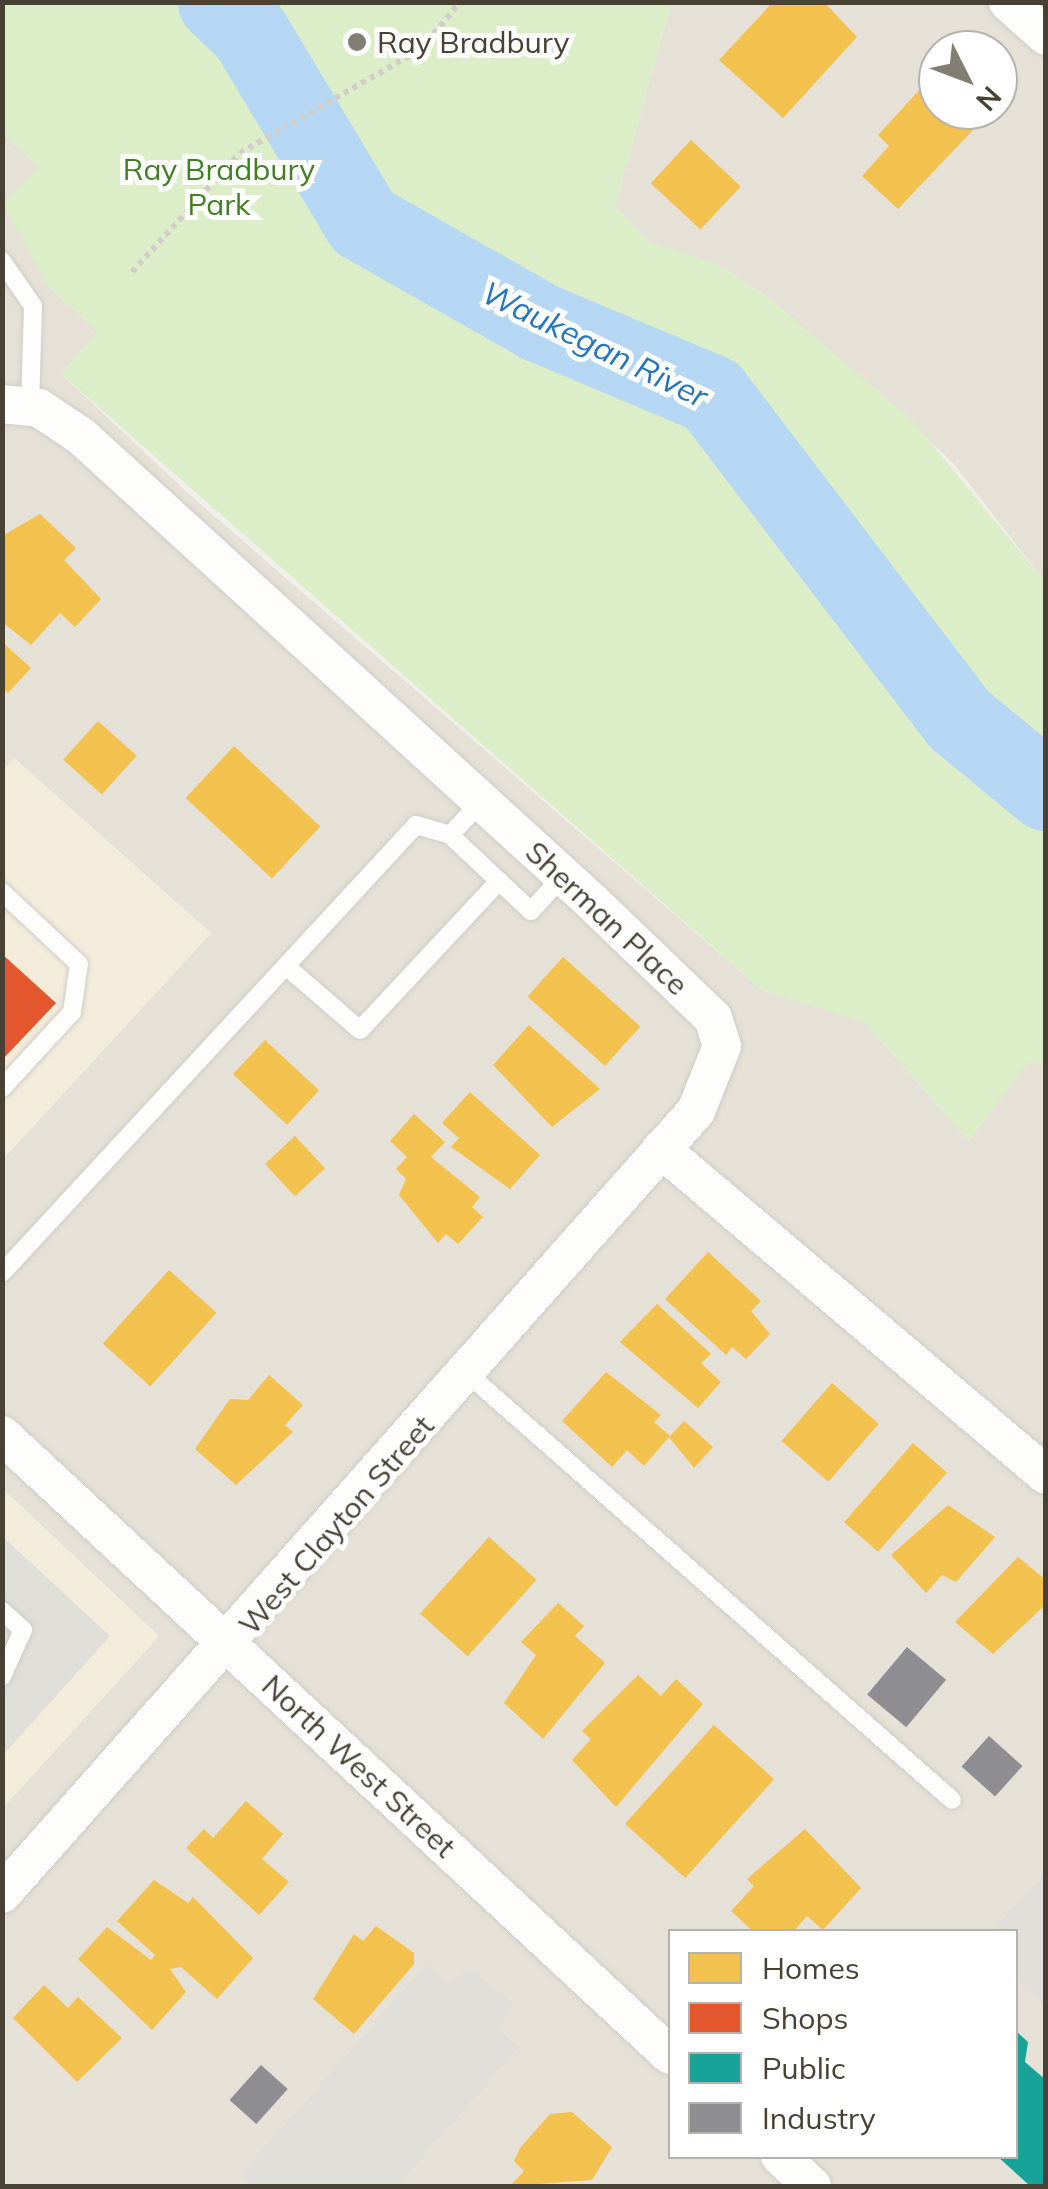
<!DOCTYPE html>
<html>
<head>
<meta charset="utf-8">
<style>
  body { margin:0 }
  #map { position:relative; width:1048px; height:2189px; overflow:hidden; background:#f0efea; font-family:Mulish,sans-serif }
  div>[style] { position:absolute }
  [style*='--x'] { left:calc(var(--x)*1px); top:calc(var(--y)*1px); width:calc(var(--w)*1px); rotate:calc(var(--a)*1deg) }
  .residential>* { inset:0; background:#e5e1d6 }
  .commercial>* { inset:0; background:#f4ecdb }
  .green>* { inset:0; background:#dceec7 }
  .parking>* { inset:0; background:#e0ded8 }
  .homes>* { inset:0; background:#f2c14e; transform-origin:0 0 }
  .shops>* { inset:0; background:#e4572e }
  .public>* { inset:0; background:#17a398 }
  .industry>* { inset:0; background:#8d8d92; transform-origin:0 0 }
  .river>* { height:80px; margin:-40px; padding:0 40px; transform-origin:40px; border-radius:40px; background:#b5d7f3 }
  .path>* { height:6px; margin-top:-3px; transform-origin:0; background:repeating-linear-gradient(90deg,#d1cec9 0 5px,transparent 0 10px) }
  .roads { filter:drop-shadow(0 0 2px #cfcdc7) drop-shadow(0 0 2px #cfcdc7) }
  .service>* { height:18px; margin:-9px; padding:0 9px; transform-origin:9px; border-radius:9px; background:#fdfdfc }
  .minor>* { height:38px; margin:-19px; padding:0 19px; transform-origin:19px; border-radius:19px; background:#fdfdfc }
  .dots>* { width:28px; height:28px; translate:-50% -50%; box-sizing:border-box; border:5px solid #fff; border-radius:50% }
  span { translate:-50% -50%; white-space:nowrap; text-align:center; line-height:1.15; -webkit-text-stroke:10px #fff; paint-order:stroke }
  .poi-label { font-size:30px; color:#484134 }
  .left { translate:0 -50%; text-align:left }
  .park-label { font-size:30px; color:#407f22 }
  .street-label { font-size:30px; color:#484134 }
  .water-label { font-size:32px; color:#2375be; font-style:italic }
  .frame { position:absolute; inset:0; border:5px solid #484134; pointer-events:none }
  .legend { position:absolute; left:668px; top:1929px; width:350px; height:230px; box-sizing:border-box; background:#fff; border:2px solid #b6b3ae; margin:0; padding:12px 18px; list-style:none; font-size:30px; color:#484134 }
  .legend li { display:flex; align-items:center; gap:20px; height:50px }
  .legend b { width:50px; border:2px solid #b6b3ae }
  .north { position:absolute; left:918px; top:30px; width:100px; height:100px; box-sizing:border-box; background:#fff; border:2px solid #b6b3ae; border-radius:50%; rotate:132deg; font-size:28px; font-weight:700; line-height:40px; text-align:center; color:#484134 }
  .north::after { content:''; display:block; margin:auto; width:35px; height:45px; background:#837e74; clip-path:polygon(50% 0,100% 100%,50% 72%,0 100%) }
</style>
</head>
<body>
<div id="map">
  <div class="residential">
    <i style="clip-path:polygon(evenodd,671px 3px,1045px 3px,1045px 582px,954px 464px,881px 395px,769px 298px,717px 264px,649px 242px,615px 207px,671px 3px,938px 50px,998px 50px,998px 110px,938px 110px,938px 50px)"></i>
    <i style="clip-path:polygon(evenodd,3px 134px,38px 167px,47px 285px,98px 332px,61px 374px,190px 495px,762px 990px,864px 1022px,969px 1141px,1028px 1062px,1045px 1064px,1045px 2186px,3px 2186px,2px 1808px,159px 1636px,3px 1489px,3px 1159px,211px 933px,15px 759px,3px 771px,3px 134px,670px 1932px,1016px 1932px,1016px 2156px,670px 2156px,670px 1932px)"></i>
  </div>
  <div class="commercial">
    <i style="clip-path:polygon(14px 759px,211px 933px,3px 1159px,2px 771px)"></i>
    <i style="clip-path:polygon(2px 1489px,159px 1636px,3px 1808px,2px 1808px)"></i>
  </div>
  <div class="green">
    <i style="clip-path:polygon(2px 3px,671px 3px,615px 207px,649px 242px,717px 264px,769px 298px,912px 420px,1045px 582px,1045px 1064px,1028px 1063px,969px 1141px,864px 1022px,762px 990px,61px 374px,98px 332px,47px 285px,3px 204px,38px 167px,3px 134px)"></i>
  </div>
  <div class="parking">
    <i style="clip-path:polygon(2px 1536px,110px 1636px,3px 1755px,2px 1755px)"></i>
    <i style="clip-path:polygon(1045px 1873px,1045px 2006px,1016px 1979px,1016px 1932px,992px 1931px)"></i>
    <i style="clip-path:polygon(426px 1965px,449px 1982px,472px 1968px,512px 2004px,499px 2030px,519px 2047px,396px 2186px,254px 2186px,241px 2175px)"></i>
  </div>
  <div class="homes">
    <i style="clip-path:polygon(773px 2px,824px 2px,857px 37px,783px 118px,719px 60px)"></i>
    <i style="clip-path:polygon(924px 85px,938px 110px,973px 130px,898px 209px,862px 176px,889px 146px,878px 135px)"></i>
    <i style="left:691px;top:140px;width:68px;height:59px;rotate:43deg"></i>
    <i style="clip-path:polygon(40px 514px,76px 548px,64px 560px,101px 599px,75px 627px,60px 613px,31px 645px,2px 622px,2px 536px)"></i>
    <i style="clip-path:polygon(2px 642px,31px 668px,8px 693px,2px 688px)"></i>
    <i style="left:98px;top:721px;width:52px;height:52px;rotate:42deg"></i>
    <i style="left:234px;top:746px;width:118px;height:71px;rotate:43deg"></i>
    <i style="left:563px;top:957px;width:104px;height:53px;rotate:42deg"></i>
    <i style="clip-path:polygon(529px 1025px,600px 1089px,552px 1127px,493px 1065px)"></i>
    <i style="left:265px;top:1040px;width:74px;height:47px;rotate:43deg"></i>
    <i style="clip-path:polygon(470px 1092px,540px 1155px,510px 1189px,451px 1147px,459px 1138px,442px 1123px)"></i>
    <i style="clip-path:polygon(414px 1114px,445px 1142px,431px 1157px,480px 1197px,472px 1207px,483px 1217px,458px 1244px,446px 1234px,438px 1243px,399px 1195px,406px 1179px,396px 1169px,407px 1157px,390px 1141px)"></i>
    <i style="left:295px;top:1136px;width:44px;height:41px;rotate:47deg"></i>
    <i style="clip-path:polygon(708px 1252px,761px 1301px,751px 1311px,770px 1334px,746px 1359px,732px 1347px,726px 1355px,665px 1299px)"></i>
    <i style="left:169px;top:1270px;width:64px;height:99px;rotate:42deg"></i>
    <i style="clip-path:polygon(657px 1304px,711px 1354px,701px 1363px,721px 1382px,698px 1408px,620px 1342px)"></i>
    <i style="clip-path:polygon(606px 1372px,661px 1415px,654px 1422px,670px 1436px,684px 1421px,713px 1447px,694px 1468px,669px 1437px,644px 1466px,627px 1450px,612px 1467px,562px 1421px)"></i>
    <i style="clip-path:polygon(269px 1375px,303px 1405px,285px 1425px,293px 1432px,236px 1485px,195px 1449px,230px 1399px,248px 1400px)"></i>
    <i style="left:832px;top:1383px;width:62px;height:77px;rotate:41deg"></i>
    <i style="left:913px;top:1443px;width:45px;height:105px;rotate:41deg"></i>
    <i style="clip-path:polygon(948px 1505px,995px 1537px,956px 1582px,942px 1575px,926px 1593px,891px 1555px)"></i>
    <i style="left:489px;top:1537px;width:64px;height:103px;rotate:42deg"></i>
    <i style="clip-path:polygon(1018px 1557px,1046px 1580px,1043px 1607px,993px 1654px,955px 1622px)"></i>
    <i style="clip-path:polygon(558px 1603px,584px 1626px,575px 1636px,605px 1663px,543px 1739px,504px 1703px,536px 1655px,521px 1642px)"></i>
    <i style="clip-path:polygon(638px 1675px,661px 1696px,676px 1679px,703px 1704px,616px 1807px,572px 1760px,591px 1739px,582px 1731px)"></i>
    <i style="left:714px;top:1725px;width:81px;height:133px;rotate:42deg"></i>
    <i style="clip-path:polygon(246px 1801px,283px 1834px,262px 1859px,289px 1882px,259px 1915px,186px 1848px,204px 1829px,213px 1838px)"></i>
    <i style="clip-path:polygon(805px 1829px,861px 1888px,823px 1930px,807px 1916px,793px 1932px,754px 1932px,731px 1911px,754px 1886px,747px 1879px)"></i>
    <i style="clip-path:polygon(154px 1880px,188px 1903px,193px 1897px,253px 1958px,217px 1999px,181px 1967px,170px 1969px,186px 1992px,152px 2030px,78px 1959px,107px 1927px,151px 1960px,155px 1955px,117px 1921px)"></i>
    <i style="clip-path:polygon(376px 1926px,414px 1953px,414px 1964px,354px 2034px,313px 1999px,354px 1934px,363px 1941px)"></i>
    <i style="clip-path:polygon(44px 1985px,68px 2008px,78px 1997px,122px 2038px,77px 2082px,13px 2018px)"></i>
    <i style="clip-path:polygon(572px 2112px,612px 2147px,592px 2180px,510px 2186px,524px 2171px,514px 2161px,520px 2148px,550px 2114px)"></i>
  </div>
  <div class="shops">
    <i style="clip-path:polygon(2px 954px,56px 1003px,2px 1060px)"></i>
  </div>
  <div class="public">
    <i style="clip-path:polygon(1016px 2031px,1028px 2042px,1025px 2062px,1046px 2080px,1046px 2186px,1030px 2186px,997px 2156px,1016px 2156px)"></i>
  </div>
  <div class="industry">
    <i style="left:907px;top:1647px;width:51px;height:62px;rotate:40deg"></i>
    <i style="left:989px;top:1736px;width:45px;height:41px;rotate:42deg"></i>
    <i style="left:261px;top:2065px;width:36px;height:47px;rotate:42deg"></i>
  </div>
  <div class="river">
    <i style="--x:218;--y:2;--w:45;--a:44.1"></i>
    <i style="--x:250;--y:33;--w:220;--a:59.1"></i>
    <i style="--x:363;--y:222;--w:205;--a:29.6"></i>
    <i style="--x:541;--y:323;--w:186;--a:22.8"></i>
    <i style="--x:712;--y:395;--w:409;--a:52.7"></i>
    <i style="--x:960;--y:720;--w:112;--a:39.5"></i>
  </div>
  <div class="path">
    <i style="--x:132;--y:272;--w:161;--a:-47.8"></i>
    <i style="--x:240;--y:153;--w:209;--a:-29.9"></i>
    <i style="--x:421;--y:49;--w:61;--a:-50.3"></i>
  </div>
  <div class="roads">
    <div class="service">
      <i style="--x:2;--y:261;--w:55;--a:55.4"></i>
      <i style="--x:33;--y:306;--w:100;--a:91.7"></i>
      <i style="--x:450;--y:835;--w:47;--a:-46.7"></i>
      <i style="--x:2;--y:892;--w:105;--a:43.1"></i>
      <i style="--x:79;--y:964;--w:49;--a:98.3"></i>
      <i style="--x:72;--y:1012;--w:103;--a:132.6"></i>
      <i style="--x:287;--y:967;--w:96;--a:40.8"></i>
      <i style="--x:360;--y:1030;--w:204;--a:-47"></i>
      <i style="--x:2;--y:1273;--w:610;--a:-47.26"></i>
      <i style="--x:416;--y:825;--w:35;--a:16"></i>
      <i style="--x:450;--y:835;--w:111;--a:43.2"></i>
      <i style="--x:531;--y:911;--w:47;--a:-47.6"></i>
      <i style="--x:467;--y:1373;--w:646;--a:41.36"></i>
      <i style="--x:2;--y:1611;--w:28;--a:42"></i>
      <i style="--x:23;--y:1630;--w:51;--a:114.5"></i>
    </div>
    <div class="minor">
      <i style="--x:1008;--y:2;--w:51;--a:41.8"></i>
      <i style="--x:2;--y:404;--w:37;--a:6"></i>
      <i style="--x:39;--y:408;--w:50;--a:33.7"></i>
      <i style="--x:81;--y:436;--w:692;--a:42.36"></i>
      <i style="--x:592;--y:902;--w:168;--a:43.8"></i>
      <i style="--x:713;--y:1018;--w:29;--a:72"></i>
      <i style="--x:722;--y:1046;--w:70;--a:111.8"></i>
      <i style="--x:696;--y:1111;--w:1046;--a:131.55"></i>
      <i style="--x:661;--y:1149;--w:504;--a:40.26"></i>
      <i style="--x:2;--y:1435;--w:911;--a:42.87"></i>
      <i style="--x:780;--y:2156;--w:44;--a:43.2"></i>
    </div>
  </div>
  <div class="dots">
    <i style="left:357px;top:42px;background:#837e74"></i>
  </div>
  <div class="poi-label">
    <span class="left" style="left:377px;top:42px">Ray Bradbury</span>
  </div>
  <div class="park-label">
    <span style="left:219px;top:186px">Ray Bradbury<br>Park</span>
  </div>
  <div class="street-label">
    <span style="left:607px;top:918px;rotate:43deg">Sherman Place</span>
    <span style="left:336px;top:1525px;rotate:-49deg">West Clayton Street</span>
    <span style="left:359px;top:1766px;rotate:43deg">North West Street</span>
  </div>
  <div class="water-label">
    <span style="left:595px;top:344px;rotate:26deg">Waukegan River</span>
  </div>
  <div class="frame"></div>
  <ul class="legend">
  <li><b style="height:28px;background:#f2c14e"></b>Homes</li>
  <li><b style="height:28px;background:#e4572e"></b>Shops</li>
  <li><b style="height:28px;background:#17a398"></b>Public</li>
  <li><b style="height:28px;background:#8d8d92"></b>Industry</li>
  </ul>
  <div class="north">N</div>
</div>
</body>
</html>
